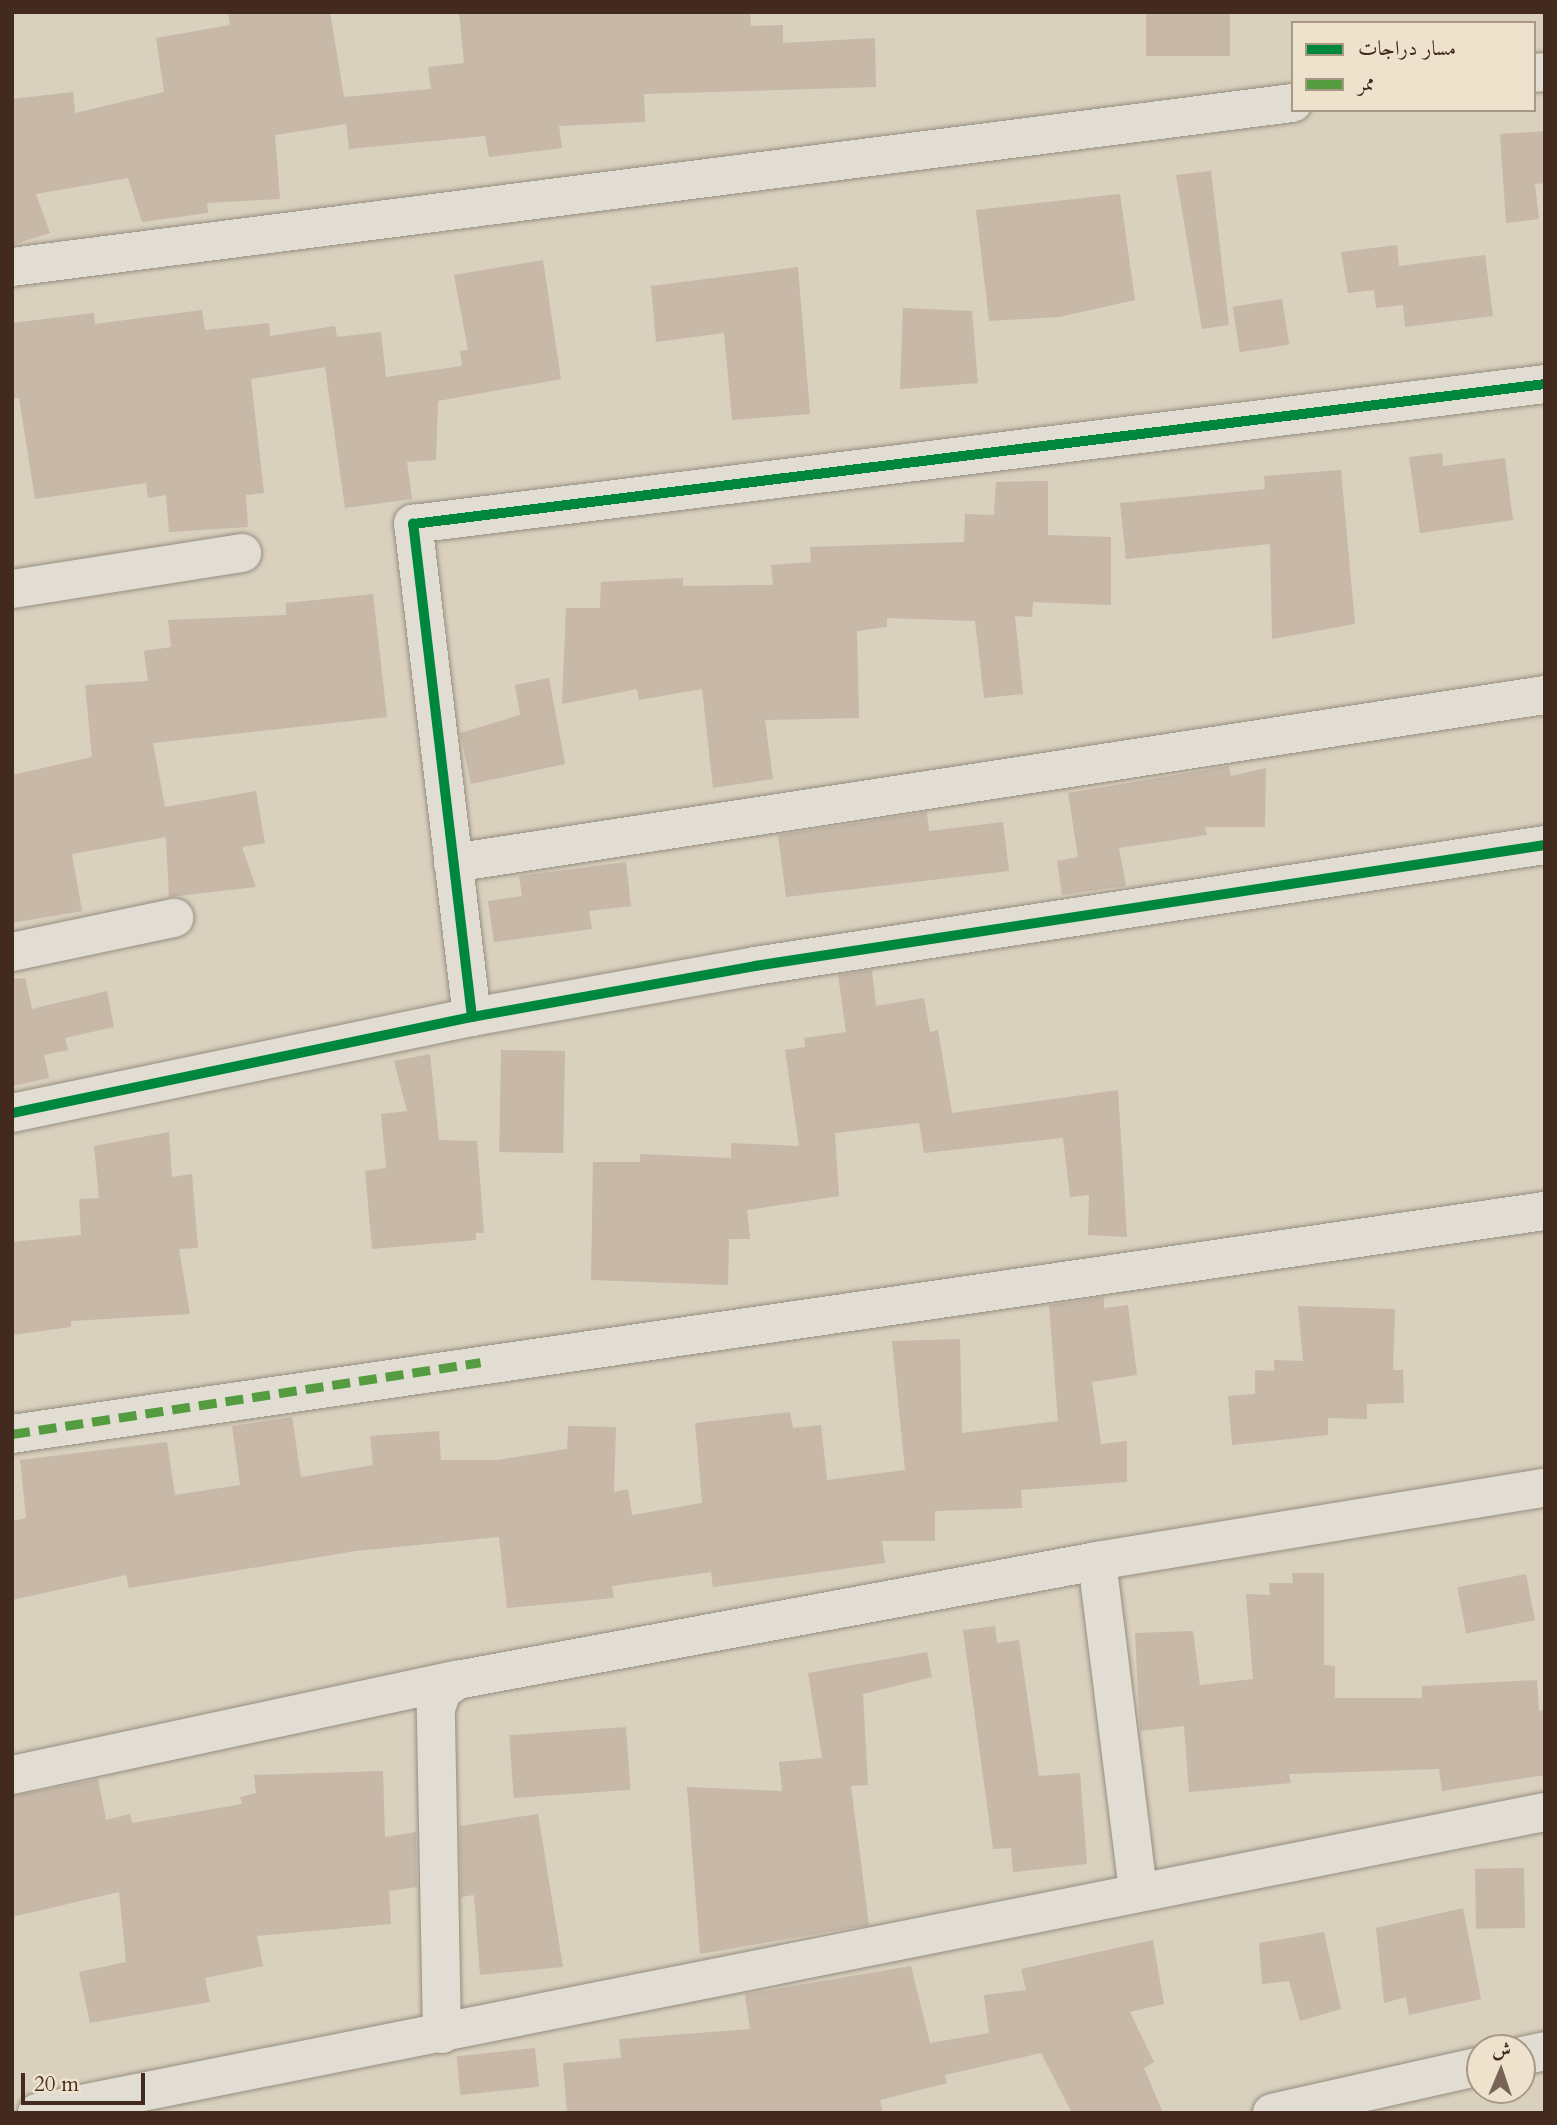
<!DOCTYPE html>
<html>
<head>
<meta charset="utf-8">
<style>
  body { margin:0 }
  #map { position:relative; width:1557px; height:2125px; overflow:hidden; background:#d9d0bd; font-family:Cardo,Amiri,serif }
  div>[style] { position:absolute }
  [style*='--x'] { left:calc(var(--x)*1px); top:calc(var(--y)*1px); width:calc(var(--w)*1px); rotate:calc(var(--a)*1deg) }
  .building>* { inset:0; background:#c7b8a8; transform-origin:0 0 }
  .roads { filter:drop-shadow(0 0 2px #958d81) drop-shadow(0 0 2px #958d81) }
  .minor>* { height:38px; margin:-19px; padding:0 19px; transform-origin:19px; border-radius:19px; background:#e2ddd3 }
  .quiet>* { height:9px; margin-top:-4.5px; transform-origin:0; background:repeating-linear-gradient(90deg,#549c3f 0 18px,transparent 0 27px) }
  .cycleway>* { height:10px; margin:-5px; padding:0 5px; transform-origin:5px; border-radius:5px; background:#00873e }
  span { translate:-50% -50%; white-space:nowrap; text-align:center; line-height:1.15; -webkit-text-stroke:5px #eee2cc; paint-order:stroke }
  .frame { position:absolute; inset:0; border:14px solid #422a1e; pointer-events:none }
  .legend { position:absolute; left:1291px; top:21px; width:245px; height:91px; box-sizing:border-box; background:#eee2cc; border:2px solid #a99886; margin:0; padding:9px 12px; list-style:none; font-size:21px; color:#422a1e }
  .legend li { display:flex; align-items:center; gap:14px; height:35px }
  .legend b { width:35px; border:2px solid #a99886 }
  .north { position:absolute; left:1466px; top:2034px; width:70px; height:70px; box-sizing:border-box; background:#eee2cc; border:2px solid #a99886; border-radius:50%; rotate:2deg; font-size:19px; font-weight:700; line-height:28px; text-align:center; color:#422a1e }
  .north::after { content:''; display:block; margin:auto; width:24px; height:32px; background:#776456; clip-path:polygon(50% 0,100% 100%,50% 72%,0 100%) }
  .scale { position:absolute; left:21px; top:2073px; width:124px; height:32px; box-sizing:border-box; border:4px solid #422a1e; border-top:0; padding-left:9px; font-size:21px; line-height:24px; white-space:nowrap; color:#422a1e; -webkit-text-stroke:5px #eee2cc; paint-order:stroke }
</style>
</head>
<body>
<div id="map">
  <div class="building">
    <i style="clip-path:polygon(228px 12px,330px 12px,344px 97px,431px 89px,428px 67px,464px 63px,459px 12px,750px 12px,751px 26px,783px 25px,783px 43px,875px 38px,876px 87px,644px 94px,645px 122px,559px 126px,562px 148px,489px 157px,485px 136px,349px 149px,346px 124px,275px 135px,280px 199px,207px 203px,208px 213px,142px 222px,128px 178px,36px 194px,50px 233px,12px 245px,12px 99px,73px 92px,75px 113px,164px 92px,156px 38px,230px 25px)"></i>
    <i style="left:1146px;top:12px;width:84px;height:44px"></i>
    <i style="clip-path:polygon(1545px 131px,1545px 183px,1535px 184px,1539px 219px,1506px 223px,1500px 134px)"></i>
    <i style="clip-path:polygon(1211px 171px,1229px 325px,1202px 329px,1176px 175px)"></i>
    <i style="clip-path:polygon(1120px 194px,1135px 300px,1059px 317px,989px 321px,976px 210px)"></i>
    <i style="clip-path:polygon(1397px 245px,1399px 266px,1485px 255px,1493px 316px,1405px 327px,1403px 305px,1376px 308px,1374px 290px,1348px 293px,1341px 252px)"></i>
    <i style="clip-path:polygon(543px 260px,561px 379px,438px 401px,436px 460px,407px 462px,412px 499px,345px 508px,325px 367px,251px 379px,264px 493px,246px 495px,248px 527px,169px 532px,166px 495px,148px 498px,146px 483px,35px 499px,19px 398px,12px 399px,12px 323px,94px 313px,95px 324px,202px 310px,205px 330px,269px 323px,270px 336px,335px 326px,337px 337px,381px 332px,386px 377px,462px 366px,460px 351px,468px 350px,454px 275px)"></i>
    <i style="clip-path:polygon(798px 267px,810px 414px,732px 420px,724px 333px,656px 342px,651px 286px)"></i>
    <i style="left:1282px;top:299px;width:46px;height:50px;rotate:81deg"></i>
    <i style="clip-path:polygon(903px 308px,972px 311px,978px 383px,900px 389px)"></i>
    <i style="clip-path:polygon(1442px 453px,1443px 466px,1505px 458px,1513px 520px,1420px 533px,1409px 457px)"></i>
    <i style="clip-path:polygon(1341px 470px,1355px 624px,1272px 639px,1270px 544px,1126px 559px,1120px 503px,1265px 489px,1264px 476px)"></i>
    <i style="clip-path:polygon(1048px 481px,1048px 535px,1111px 537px,1111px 605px,1033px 602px,1032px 617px,1015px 616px,1023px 694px,984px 698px,975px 621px,887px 618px,887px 627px,857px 631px,859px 718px,765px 720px,773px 779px,713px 788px,702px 689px,639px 700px,637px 689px,562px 704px,566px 608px,600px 608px,601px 582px,683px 578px,683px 586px,773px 585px,771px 565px,811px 562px,810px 547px,964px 542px,965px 514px,994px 515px,996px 482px)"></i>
    <i style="clip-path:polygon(373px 594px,387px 717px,153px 743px,165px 807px,256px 791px,265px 843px,242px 847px,256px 887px,169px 897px,166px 837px,72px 854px,82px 911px,12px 923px,12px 775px,92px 757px,85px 685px,148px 681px,144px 651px,171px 647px,168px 620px,286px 615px,286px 603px)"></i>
    <i style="clip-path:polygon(549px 678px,565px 764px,471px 784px,460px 733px,520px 715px,515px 685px)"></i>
    <i style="clip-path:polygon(1229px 766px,1231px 776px,1266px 768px,1265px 827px,1205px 827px,1207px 835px,1119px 848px,1126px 886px,1062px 895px,1057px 861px,1078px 857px,1068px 793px)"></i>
    <i style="clip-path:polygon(927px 812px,929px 831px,1003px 822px,1009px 871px,786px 897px,778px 835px)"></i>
    <i style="clip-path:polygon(626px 862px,631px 906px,589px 911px,592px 929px,494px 942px,488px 901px,522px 896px,519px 876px)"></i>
    <i style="clip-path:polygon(872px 970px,876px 1006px,924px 998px,930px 1032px,938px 1030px,952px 1113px,1118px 1090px,1127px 1237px,1088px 1235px,1089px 1195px,1070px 1197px,1063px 1138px,924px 1153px,919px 1123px,835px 1133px,839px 1196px,747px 1210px,750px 1239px,729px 1239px,728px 1285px,591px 1280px,593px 1162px,640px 1162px,640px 1154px,731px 1158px,731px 1143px,799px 1146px,785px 1050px,805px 1047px,804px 1038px,846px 1032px,838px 975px)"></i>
    <i style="clip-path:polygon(25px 978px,32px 1009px,107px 991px,114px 1027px,65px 1038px,68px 1050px,44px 1055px,49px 1078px,12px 1086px,12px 979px)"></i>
    <i style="left:501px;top:1050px;width:64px;height:102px;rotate:1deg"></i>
    <i style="clip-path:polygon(430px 1054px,439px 1140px,477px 1141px,484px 1233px,476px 1233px,476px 1240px,372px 1249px,365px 1171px,386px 1168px,381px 1114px,407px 1111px,394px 1061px)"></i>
    <i style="clip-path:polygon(169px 1132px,172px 1177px,192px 1174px,198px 1248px,179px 1249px,190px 1314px,71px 1321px,71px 1327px,12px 1335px,12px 1242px,81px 1235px,79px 1199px,99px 1198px,94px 1146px)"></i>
    <i style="clip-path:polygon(1104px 1297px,1104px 1308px,1128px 1305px,1137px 1375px,1092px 1382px,1101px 1444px,1127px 1441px,1127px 1482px,1021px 1490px,1022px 1508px,935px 1511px,935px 1541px,882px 1541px,885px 1563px,713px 1587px,711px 1572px,612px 1586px,614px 1598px,507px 1608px,499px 1537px,356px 1551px,129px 1588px,126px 1575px,12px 1600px,12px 1521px,26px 1518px,20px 1460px,167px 1442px,175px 1495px,240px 1485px,232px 1426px,292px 1417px,301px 1477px,373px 1465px,370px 1436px,439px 1431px,441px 1460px,497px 1460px,567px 1449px,568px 1426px,616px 1427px,614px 1492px,628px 1489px,632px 1515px,702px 1503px,695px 1423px,790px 1412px,793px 1428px,821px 1425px,827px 1480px,905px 1470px,892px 1341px,960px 1339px,962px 1433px,1058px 1421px,1049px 1305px)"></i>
    <i style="clip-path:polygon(1298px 1306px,1395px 1309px,1393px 1370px,1403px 1370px,1404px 1403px,1367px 1404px,1367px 1419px,1328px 1418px,1328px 1435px,1232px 1445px,1228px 1396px,1255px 1394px,1255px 1370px,1274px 1371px,1274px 1360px,1303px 1361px)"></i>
    <i style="clip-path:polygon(1292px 1573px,1324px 1573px,1324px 1665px,1335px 1666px,1335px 1698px,1422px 1698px,1422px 1686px,1537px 1680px,1539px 1711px,1545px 1710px,1545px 1775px,1442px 1791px,1439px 1769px,1289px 1774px,1291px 1783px,1189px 1792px,1184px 1726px,1140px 1731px,1135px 1633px,1193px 1631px,1200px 1685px,1253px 1679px,1246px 1594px,1270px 1595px,1269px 1583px,1293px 1583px)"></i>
    <i style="left:1526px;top:1574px;width:47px;height:70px;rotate:79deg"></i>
    <i style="clip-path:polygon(995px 1626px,997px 1643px,1019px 1640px,1039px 1776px,1080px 1773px,1087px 1864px,1013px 1872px,1011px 1848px,993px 1849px,963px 1630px)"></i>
    <i style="clip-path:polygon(927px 1652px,932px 1677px,863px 1694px,868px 1785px,851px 1786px,869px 1925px,700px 1954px,687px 1787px,782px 1791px,779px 1762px,822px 1758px,808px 1673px)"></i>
    <i style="left:626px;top:1727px;width:63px;height:117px;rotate:86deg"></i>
    <i style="clip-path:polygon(383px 1771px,385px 1837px,416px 1832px,417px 1887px,389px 1891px,391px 1924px,257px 1936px,263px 1966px,205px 1978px,210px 2002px,90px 2023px,79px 1972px,126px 1962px,119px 1892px,12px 1917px,12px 1796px,98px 1779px,106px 1820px,130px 1814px,132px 1823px,242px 1804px,240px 1797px,256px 1793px,254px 1775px)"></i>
    <i style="clip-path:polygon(538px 1814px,563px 1967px,480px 1975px,474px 1895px,461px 1897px,460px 1826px)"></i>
    <i style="left:1524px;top:1868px;width:60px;height:49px;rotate:89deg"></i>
    <i style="clip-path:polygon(1463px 1908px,1481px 1999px,1409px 2015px,1406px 1997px,1384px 2003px,1376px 1928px)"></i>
    <i style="clip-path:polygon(1324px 1932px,1341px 2009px,1300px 2021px,1289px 1981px,1262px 1984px,1259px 1943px)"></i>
    <i style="clip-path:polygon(1153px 1940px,1164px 2004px,1130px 2012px,1154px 2062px,1144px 2068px,1163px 2113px,1072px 2113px,1041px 2053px,945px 2075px,947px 2083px,880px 2100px,883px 2113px,567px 2113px,563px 2063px,621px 2058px,619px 2039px,750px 2029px,745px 1994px,911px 1966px,930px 2043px,989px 2033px,984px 1995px,1026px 1990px,1021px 1969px)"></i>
    <i style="left:535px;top:2048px;width:39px;height:79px;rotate:84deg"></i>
  </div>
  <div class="roads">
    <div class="minor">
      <i style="--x:1534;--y:73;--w:11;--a:-5"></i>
      <i style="--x:12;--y:267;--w:1291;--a:-7.3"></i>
      <i style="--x:12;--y:589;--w:233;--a:-8.9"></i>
      <i style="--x:453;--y:863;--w:1105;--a:-8.75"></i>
      <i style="--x:12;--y:952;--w:166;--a:-11.9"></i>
      <i style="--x:472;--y:1017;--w:497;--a:-96.8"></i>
      <i style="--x:413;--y:524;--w:1141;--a:-7.05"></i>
      <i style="--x:12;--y:1113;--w:470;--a:-11.8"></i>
      <i style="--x:472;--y:1017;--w:288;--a:-10.2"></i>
      <i style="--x:755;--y:966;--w:799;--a:-8.71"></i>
      <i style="--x:12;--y:1434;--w:1549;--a:-8.28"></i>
      <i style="--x:1097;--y:1561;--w:333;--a:82.9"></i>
      <i style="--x:12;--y:1775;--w:455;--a:-12.1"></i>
      <i style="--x:442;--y:2034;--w:325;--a:-91.1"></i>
      <i style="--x:436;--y:1709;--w:19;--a:-72"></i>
      <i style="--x:442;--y:1691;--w:19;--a:-36"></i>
      <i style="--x:457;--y:1680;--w:651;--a:-10.53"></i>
      <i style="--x:1097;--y:1561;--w:454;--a:-9.3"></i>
      <i style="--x:1522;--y:2056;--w:24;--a:-12"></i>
      <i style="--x:37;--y:2113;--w:1538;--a:-11.29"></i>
      <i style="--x:1272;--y:2113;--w:213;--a:-12.7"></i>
    </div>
  </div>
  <div class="quiet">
    <i style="--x:12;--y:1434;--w:474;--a:-8.7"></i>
  </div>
  <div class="cycleway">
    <i style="--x:472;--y:1017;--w:497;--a:-96.8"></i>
    <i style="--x:413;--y:524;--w:1141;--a:-7.05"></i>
    <i style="--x:12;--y:1113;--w:470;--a:-11.8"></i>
    <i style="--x:472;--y:1017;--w:288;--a:-10.2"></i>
    <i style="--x:755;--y:966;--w:799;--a:-8.71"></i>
  </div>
  <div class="frame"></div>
  <ul class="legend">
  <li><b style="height:9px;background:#00873e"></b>مسار دراجات</li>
  <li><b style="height:9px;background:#549c3f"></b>ممر</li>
  </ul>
  <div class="north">ش</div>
  <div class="scale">20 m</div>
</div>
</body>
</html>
